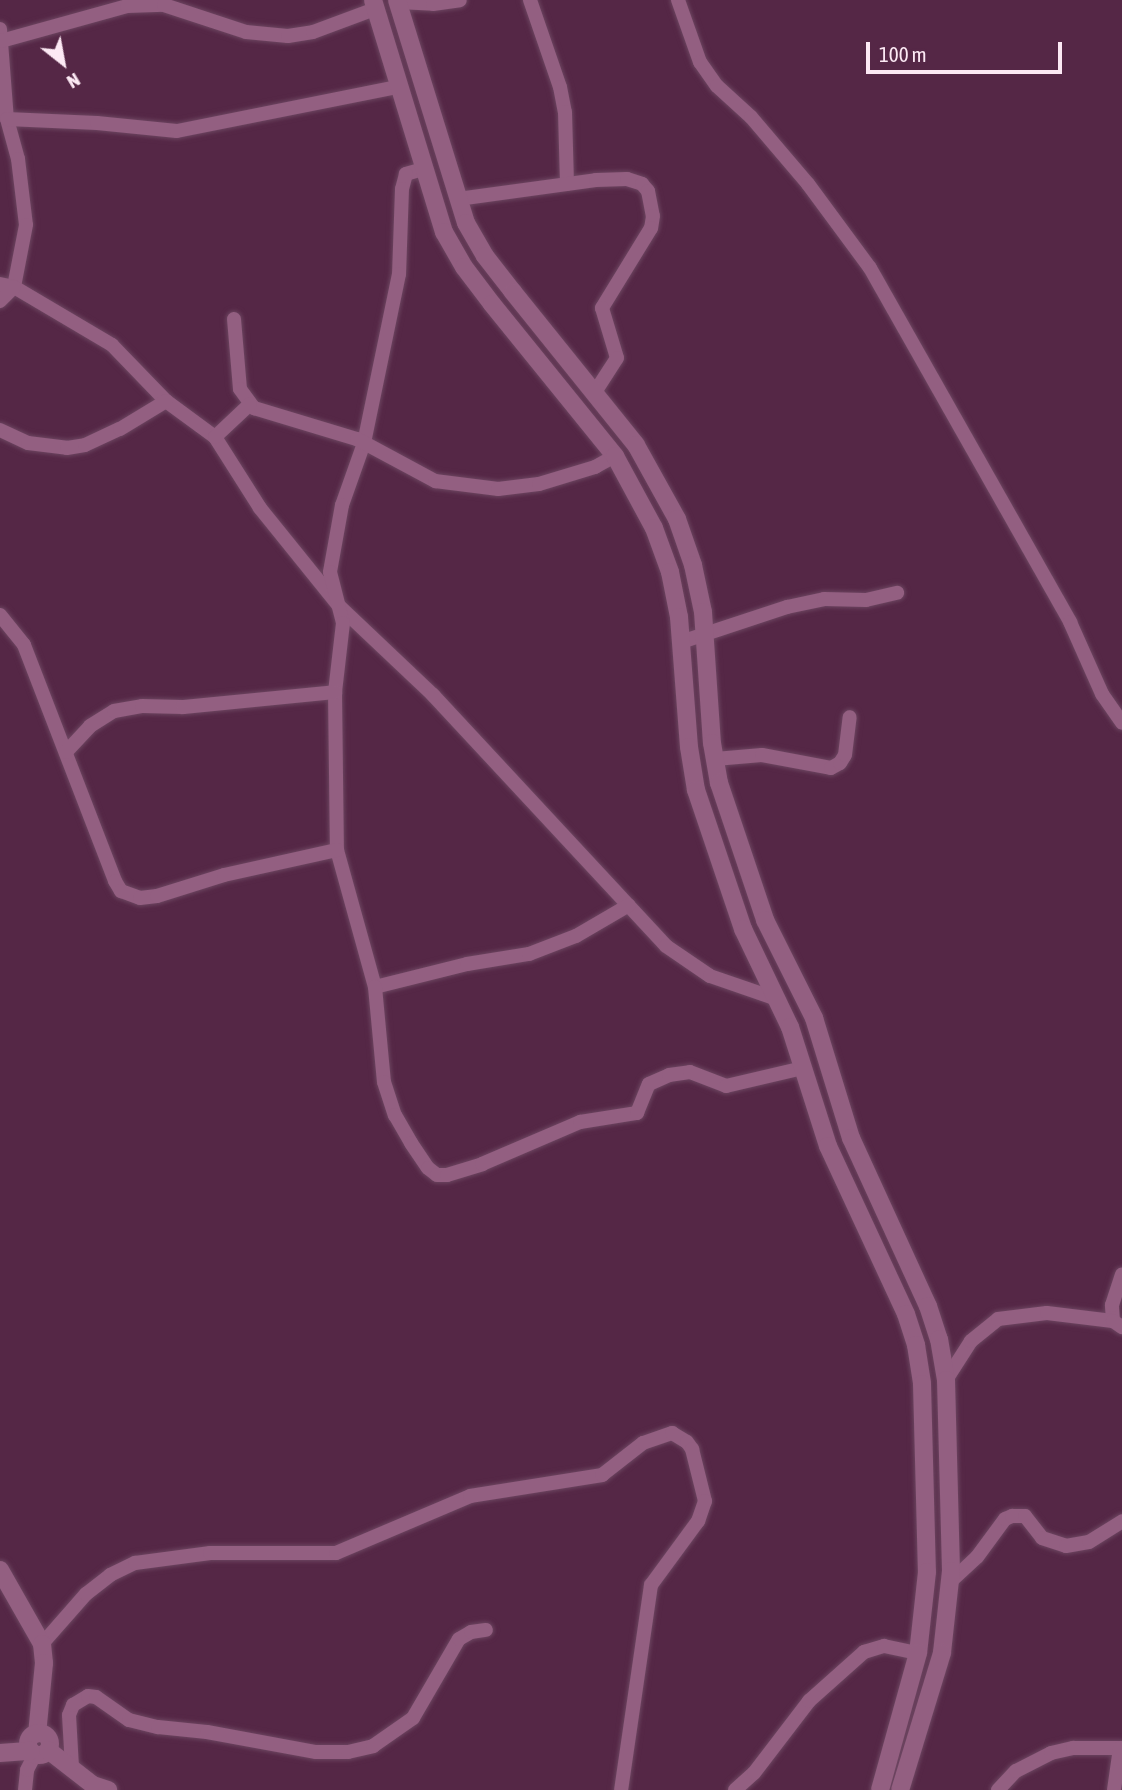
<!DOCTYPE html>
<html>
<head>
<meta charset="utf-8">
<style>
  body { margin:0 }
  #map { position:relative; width:1122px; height:1790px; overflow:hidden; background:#552746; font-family:"Asap Condensed",sans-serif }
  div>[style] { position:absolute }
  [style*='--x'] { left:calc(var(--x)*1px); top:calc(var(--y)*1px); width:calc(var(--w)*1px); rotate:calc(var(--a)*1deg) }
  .roads { filter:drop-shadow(0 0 2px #6c4560) drop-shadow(0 0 2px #6c4560) }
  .minor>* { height:14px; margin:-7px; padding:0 7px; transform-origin:7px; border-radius:7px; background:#935f81 }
  .tertiary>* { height:18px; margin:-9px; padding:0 9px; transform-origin:9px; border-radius:9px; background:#935f81 }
  .tertiary>.ring { margin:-9px; padding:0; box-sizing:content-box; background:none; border:18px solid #935f81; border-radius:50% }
  span { translate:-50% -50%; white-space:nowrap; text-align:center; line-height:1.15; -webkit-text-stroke:5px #552746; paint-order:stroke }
  .north { position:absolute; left:28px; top:28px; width:70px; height:70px; -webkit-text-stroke:5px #552746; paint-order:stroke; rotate:149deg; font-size:19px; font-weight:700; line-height:28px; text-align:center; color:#fce9f4 }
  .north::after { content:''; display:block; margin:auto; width:24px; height:32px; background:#fce9f4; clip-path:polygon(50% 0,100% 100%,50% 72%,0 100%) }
  .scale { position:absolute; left:866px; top:42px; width:196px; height:32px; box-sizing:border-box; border:4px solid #fce9f4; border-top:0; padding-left:9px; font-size:21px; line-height:24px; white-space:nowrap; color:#fce9f4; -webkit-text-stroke:5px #552746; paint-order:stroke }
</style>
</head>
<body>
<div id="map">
  <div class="roads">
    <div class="minor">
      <i style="--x:530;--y:0;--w:92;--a:71"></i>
      <i style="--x:560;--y:87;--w:25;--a:79"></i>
      <i style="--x:565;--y:112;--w:72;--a:88.4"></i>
      <i style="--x:678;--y:0;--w:66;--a:70.5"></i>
      <i style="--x:700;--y:62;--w:29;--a:55"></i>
      <i style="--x:717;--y:86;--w:46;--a:42.4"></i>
      <i style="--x:751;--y:117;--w:88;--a:49.6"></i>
      <i style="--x:808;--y:184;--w:104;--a:53.6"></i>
      <i style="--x:870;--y:268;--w:407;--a:60.5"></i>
      <i style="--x:1070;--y:622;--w:79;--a:66"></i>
      <i style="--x:1102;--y:694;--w:35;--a:55"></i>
      <i style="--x:398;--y:2;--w:35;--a:3"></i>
      <i style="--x:433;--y:4;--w:27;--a:-8"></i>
      <i style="--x:0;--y:29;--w:90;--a:85.6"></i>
      <i style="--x:7;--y:119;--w:41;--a:74.6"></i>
      <i style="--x:18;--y:159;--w:66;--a:83.1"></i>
      <i style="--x:26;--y:225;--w:63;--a:101"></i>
      <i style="--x:14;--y:287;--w:114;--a:30.6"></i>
      <i style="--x:112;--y:345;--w:78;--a:46"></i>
      <i style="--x:166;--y:401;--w:61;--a:36.3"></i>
      <i style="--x:215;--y:437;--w:84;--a:57.6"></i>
      <i style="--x:260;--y:508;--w:127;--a:51.1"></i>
      <i style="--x:340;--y:607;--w:128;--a:43.4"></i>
      <i style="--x:433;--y:695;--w:342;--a:47.1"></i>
      <i style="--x:666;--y:946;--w:53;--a:34.3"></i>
      <i style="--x:710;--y:976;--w:68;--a:19"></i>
      <i style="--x:1;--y:41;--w:131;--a:-15.5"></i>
      <i style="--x:127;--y:6;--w:37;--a:-2"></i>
      <i style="--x:164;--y:5;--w:86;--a:18.2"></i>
      <i style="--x:246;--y:32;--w:42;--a:5.4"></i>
      <i style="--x:288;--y:36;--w:25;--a:-9"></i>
      <i style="--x:313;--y:32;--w:66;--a:-20.4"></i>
      <i style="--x:7;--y:119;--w:90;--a:2.5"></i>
      <i style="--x:97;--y:123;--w:80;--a:5.7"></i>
      <i style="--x:177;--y:131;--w:225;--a:-11.3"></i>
      <i style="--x:423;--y:169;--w:18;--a:164"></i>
      <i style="--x:406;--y:174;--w:16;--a:105"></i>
      <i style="--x:402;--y:189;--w:85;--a:92"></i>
      <i style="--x:399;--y:274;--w:173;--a:101.7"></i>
      <i style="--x:364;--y:443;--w:66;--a:109.5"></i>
      <i style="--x:342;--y:505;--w:68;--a:100.2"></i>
      <i style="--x:330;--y:572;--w:53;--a:75.7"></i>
      <i style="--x:343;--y:623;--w:69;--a:96.6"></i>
      <i style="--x:335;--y:692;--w:158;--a:89.3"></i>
      <i style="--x:337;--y:850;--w:142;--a:74.5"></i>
      <i style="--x:375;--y:987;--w:95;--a:-14"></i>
      <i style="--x:467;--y:964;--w:63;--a:-9.2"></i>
      <i style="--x:529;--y:954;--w:50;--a:-21"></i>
      <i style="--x:576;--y:936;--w:61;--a:-30.3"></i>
      <i style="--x:458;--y:199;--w:139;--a:-7.8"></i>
      <i style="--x:596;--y:180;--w:31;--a:-2"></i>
      <i style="--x:627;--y:179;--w:16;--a:18"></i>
      <i style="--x:642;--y:184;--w:9;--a:49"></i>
      <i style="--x:648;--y:191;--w:25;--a:79"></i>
      <i style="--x:653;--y:216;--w:12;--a:99"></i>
      <i style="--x:651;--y:228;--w:94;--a:121.5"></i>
      <i style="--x:602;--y:308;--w:52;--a:73.3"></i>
      <i style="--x:617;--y:358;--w:40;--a:122.9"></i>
      <i style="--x:0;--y:284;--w:14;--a:12"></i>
      <i style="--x:14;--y:287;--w:20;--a:135"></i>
      <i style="--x:234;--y:319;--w:70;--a:85.1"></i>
      <i style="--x:240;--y:389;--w:24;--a:54"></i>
      <i style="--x:254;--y:408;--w:108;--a:16.8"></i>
      <i style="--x:357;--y:439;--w:89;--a:28.3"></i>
      <i style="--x:435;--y:481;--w:64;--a:7.2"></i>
      <i style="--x:498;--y:489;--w:41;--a:-7"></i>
      <i style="--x:539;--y:484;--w:59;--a:-16.9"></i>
      <i style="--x:595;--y:467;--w:23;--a:-29"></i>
      <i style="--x:0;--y:430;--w:31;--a:25"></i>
      <i style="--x:28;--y:443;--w:39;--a:7"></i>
      <i style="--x:67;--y:448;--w:18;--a:-9"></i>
      <i style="--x:85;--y:445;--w:38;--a:-25"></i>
      <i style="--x:120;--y:429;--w:54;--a:-31.3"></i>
      <i style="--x:215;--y:437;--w:48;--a:-43.3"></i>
      <i style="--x:0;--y:615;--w:38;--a:51"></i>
      <i style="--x:24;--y:645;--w:253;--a:68.9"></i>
      <i style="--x:115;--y:881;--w:12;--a:59"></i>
      <i style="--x:121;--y:891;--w:20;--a:20"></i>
      <i style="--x:140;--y:898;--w:17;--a:-7"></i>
      <i style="--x:157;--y:896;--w:70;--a:-17.4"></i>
      <i style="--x:224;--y:875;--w:116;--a:-12.5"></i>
      <i style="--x:681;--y:642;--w:112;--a:-18.3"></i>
      <i style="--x:787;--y:607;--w:38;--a:-12"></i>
      <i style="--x:824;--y:599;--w:42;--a:1.4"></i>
      <i style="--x:866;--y:600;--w:32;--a:-13"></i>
      <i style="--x:66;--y:752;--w:35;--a:-47"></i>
      <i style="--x:90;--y:726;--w:28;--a:-32"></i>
      <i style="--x:114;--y:711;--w:28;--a:-10"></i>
      <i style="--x:142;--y:706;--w:41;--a:1.4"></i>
      <i style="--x:183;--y:707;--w:153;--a:-5.6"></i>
      <i style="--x:715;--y:759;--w:47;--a:-4.9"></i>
      <i style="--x:762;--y:755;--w:70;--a:10.7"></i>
      <i style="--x:831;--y:768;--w:10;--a:-29"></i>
      <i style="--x:840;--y:763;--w:9;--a:-58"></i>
      <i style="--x:845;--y:755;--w:38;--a:-83"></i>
      <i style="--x:375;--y:987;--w:95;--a:84.6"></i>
      <i style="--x:384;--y:1082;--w:35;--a:72"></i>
      <i style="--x:395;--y:1115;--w:32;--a:60"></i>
      <i style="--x:411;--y:1143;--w:30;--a:56"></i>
      <i style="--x:428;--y:1168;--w:11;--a:38"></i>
      <i style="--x:437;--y:1175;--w:10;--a:0"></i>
      <i style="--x:447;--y:1175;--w:37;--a:-17"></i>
      <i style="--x:482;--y:1164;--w:107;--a:-23.2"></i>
      <i style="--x:580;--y:1122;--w:58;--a:-9"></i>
      <i style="--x:637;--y:1113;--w:31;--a:-68"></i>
      <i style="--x:649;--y:1084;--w:22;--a:-24"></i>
      <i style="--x:669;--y:1075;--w:21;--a:-8"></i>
      <i style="--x:690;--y:1072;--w:39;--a:21"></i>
      <i style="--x:726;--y:1086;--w:79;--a:-13.2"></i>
      <i style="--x:1113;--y:1321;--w:16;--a:-94"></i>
      <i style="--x:1112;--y:1305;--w:32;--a:-72"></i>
      <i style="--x:946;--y:1380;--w:46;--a:-57.3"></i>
      <i style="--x:971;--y:1341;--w:35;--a:-39"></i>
      <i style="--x:998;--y:1319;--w:49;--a:-7"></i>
      <i style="--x:1047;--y:1313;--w:66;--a:6.9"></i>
      <i style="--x:1113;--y:1321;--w:11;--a:34"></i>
      <i style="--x:949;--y:1583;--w:38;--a:-43"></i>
      <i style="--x:977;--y:1557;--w:47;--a:-53.6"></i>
      <i style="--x:1005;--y:1519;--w:8;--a:-23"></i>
      <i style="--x:1012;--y:1516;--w:13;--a:0"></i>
      <i style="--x:1025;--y:1516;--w:28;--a:52"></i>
      <i style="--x:1042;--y:1538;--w:25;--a:18"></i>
      <i style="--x:1066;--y:1546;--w:23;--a:-10"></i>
      <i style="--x:1089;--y:1542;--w:39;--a:-32"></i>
      <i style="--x:42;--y:1644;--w:67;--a:-48.7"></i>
      <i style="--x:86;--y:1594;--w:31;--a:-38"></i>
      <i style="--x:110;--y:1575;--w:28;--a:-26"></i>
      <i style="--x:135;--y:1563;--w:76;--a:-7.6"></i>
      <i style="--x:210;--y:1553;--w:126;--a:0"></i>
      <i style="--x:336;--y:1553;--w:146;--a:-23"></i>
      <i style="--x:470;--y:1496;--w:134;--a:-9"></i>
      <i style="--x:602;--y:1475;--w:52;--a:-38"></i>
      <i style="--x:643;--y:1443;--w:31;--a:-19"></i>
      <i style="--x:672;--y:1433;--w:17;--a:31"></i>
      <i style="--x:687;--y:1442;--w:9;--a:54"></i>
      <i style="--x:692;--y:1449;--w:54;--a:76"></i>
      <i style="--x:705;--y:1501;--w:21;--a:109"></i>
      <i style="--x:698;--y:1521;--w:79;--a:126.3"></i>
      <i style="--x:651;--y:1585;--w:207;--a:98.3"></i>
      <i style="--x:72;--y:1767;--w:52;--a:-93.3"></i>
      <i style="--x:69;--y:1715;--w:11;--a:-68"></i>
      <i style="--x:73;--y:1705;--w:17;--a:-31"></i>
      <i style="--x:88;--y:1696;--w:8;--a:7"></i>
      <i style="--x:96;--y:1697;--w:40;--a:34.9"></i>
      <i style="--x:129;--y:1720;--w:30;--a:14"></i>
      <i style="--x:158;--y:1727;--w:49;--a:5.8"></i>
      <i style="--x:207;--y:1732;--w:111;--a:10.4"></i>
      <i style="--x:316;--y:1752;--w:32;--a:0"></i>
      <i style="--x:348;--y:1752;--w:26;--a:-13"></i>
      <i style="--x:373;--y:1746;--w:49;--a:-35"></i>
      <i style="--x:413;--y:1718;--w:91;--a:-59.8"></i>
      <i style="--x:459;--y:1639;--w:14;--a:-30"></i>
      <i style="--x:471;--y:1632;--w:15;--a:-8"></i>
      <i style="--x:25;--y:1790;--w:20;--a:-84"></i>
      <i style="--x:27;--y:1770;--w:16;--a:-63"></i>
      <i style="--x:735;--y:1790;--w:25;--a:-42"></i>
      <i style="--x:754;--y:1773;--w:91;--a:-52.6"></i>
      <i style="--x:809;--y:1701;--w:74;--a:-41.7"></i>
      <i style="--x:864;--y:1652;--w:21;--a:-17"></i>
      <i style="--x:884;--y:1646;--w:35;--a:12"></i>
      <i style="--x:998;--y:1790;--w:26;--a:-47"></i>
      <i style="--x:1016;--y:1771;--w:39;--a:-27"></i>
      <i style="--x:1051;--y:1753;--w:23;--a:-13"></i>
      <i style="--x:1073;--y:1748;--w:49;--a:0"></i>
      <i style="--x:1114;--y:1790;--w:42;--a:-81.9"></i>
    </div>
    <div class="tertiary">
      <i style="--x:373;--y:0;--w:243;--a:73"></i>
      <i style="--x:444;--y:232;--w:40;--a:60.3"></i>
      <i style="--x:464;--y:267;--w:46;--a:52.9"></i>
      <i style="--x:492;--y:304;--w:196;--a:51"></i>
      <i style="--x:615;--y:456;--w:82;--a:61.6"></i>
      <i style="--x:654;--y:528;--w:47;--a:70"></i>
      <i style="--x:670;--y:572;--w:46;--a:78.7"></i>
      <i style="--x:679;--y:617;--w:130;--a:85.6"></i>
      <i style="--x:689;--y:747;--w:44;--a:80.8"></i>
      <i style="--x:696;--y:790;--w:147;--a:71.3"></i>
      <i style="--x:743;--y:929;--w:109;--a:64.4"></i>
      <i style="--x:790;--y:1027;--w:125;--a:72.3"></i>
      <i style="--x:828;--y:1146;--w:185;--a:65.1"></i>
      <i style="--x:906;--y:1314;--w:33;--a:72"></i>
      <i style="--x:916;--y:1345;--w:39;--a:81"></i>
      <i style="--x:922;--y:1384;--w:188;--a:88.5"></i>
      <i style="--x:927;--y:1572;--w:81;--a:96.3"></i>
      <i style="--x:918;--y:1653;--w:142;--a:105.5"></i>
      <i style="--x:397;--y:0;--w:233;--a:72.8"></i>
      <i style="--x:466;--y:223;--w:38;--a:60"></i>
      <i style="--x:485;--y:256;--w:46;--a:52.1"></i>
      <i style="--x:513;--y:292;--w:196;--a:51.2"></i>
      <i style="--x:636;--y:445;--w:85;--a:61"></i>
      <i style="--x:677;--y:519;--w:49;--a:70.8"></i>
      <i style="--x:693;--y:565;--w:48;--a:78"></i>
      <i style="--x:703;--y:612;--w:131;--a:86.1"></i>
      <i style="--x:712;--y:743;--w:41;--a:80.1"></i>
      <i style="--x:719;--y:783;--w:145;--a:71.4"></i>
      <i style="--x:765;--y:920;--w:110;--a:63.4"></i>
      <i style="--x:814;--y:1018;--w:126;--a:72.9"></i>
      <i style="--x:851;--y:1138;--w:185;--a:65.4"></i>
      <i style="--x:928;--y:1306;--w:35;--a:72"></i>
      <i style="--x:939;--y:1339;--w:42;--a:80.3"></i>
      <i style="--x:946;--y:1380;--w:191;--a:88.5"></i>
      <i style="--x:951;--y:1571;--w:82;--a:96.3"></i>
      <i style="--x:942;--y:1653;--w:143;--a:107"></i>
      <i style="--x:0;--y:1570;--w:85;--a:60.4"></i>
      <i style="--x:42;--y:1644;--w:19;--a:84"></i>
      <i style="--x:44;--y:1663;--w:71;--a:95.6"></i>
      <i class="ring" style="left:28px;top:1733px;width:4px;height:4px"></i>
      <i style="--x:48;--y:1750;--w:57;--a:37.9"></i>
      <i style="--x:93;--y:1785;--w:16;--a:18"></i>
      <i style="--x:0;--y:1753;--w:31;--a:-4"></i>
    </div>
  </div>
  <div class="north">N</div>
  <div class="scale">100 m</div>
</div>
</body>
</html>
